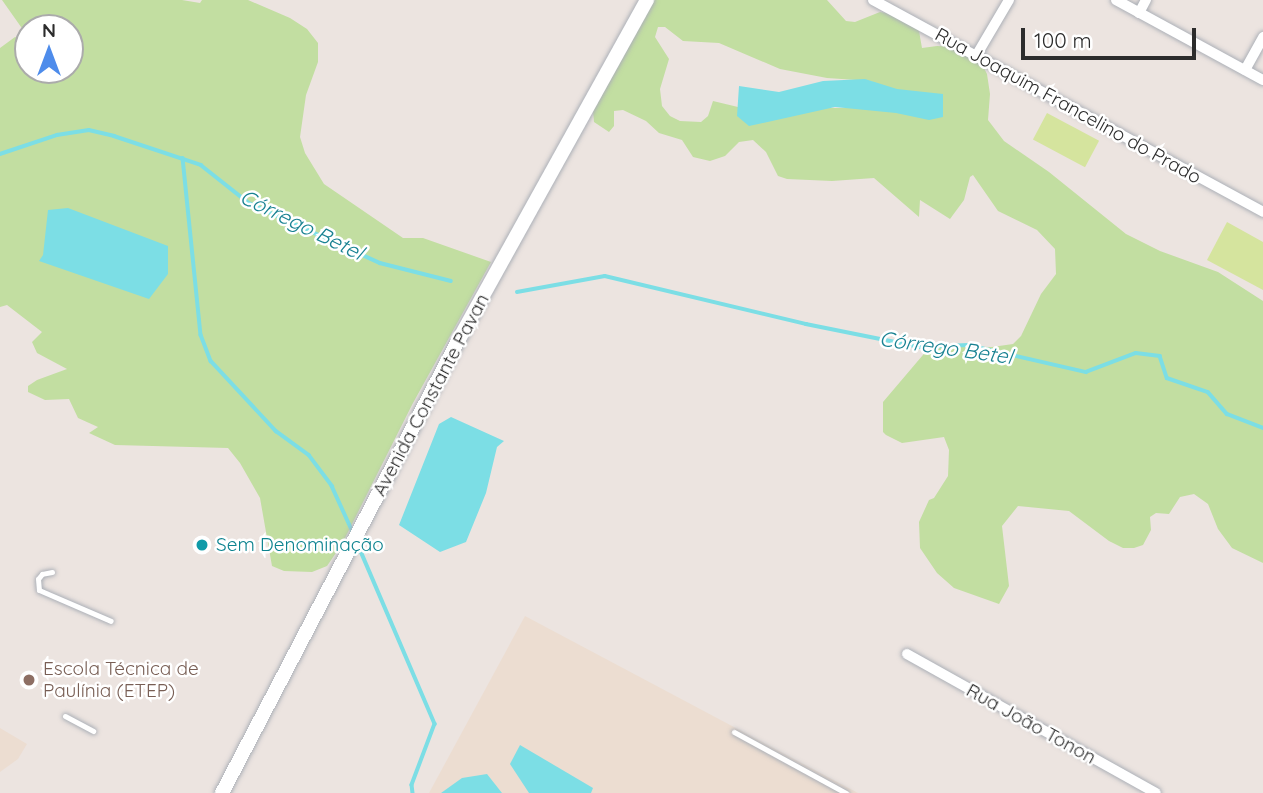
<!DOCTYPE html>
<html>
<head>
<meta charset="utf-8">
<style>
  body { margin:0 }
  #map { position:relative; width:1263px; height:793px; overflow:hidden; background:#ece4e0; font-family:Quicksand,sans-serif }
  div>[style] { position:absolute }
  [style*='--x'] { left:calc(var(--x)*1px); top:calc(var(--y)*1px); width:calc(var(--w)*1px); rotate:calc(var(--a)*1deg) }
  .education>* { inset:0; background:#ecddd1 }
  .green>* { inset:0; background:#c2dea1 }
  .pitch>* { inset:0; background:#d5e49e; transform-origin:0 0 }
  .water>* { inset:0; background:#7cdee5 }
  .stream>* { height:3.5px; margin:-1.75px; padding:0 1.75px; transform-origin:1.75px; border-radius:1.75px; background:#7cdee5 }
  .roads { filter:drop-shadow(0 0 2px #acb0b7) drop-shadow(0 0 2px #acb0b7) }
  .lane>* { height:5px; margin:-2.5px; padding:0 2.5px; transform-origin:2.5px; border-radius:2.5px; background:#fff }
  .street>* { height:10px; margin:-5px; padding:0 5px; transform-origin:5px; border-radius:5px; background:#fff }
  .secondary>* { height:14px; margin:-7px; padding:0 7px; transform-origin:7px; border-radius:7px; background:#fff }
  .dots>* { width:19px; height:19px; translate:-50% -50%; box-sizing:border-box; border:4px solid #fff; border-radius:50% }
  span { translate:-50% -50%; white-space:nowrap; text-align:center; line-height:1.15; -webkit-text-stroke:5px #fff; paint-order:stroke }
  .street-label { font-size:19px; color:#2c2c2c }
  .culture-label { font-size:19px; color:#0d838f }
  .left { translate:0 -50%; text-align:left }
  .education-label { font-size:19px; color:#785e54 }
  .water-label { font-size:21px; color:#198292; font-style:italic }
  .north { position:absolute; left:14px; top:14px; width:70px; height:70px; box-sizing:border-box; background:#fff; border:2px solid #ababab; border-radius:50%; rotate:0deg; font-size:19px; font-weight:700; line-height:28px; text-align:center; color:#2c2c2c }
  .north::after { content:''; display:block; margin:auto; width:24px; height:32px; background:#4e8ceb; clip-path:polygon(50% 0,100% 100%,50% 72%,0 100%) }
  .scale { position:absolute; left:1021px; top:28px; width:175px; height:32px; box-sizing:border-box; border:4px solid #2c2c2c; border-top:0; padding-left:9px; font-size:21px; line-height:24px; white-space:nowrap; color:#2c2c2c; -webkit-text-stroke:5px #fff; paint-order:stroke }
</style>
</head>
<body>
<div id="map">
  <div class="education">
    <i style="clip-path:polygon(525px 616px,858px 793px,429px 793px)"></i>
    <i style="clip-path:polygon(0 728px,27px 744px,18px 759px,0 772px)"></i>
  </div>
  <div class="green">
    <i style="clip-path:polygon(evenodd,2px 0,182px 0,200px 3px,202px 0,248px 0,290px 18px,307px 29px,318px 43px,318px 62px,306px 95px,300px 137px,305px 153px,324px 184px,403px 238px,423px 238px,491px 262px,413px 403px,342px 544px,327px 566px,312px 572px,284px 571px,272px 566px,260px 498px,240px 463px,228px 448px,115px 445px,89px 433px,98px 427px,78px 418px,69px 399px,45px 400px,28px 392px,28px 386px,37px 380px,67px 369px,37px 353px,32px 342px,42px 332px,7px 305px,0 307px,0 48px,15px 37px,24px 40px,26px 34px,2px 0,28px 28px,70px 28px,70px 70px,28px 70px,28px 28px)"></i>
    <i style="clip-path:polygon(evenodd,653px 0,827px 0,846px 21px,855px 22px,880px 12px,898px 15px,919px 31px,922px 48px,937px 46px,960px 47px,981px 62px,987px 74px,990px 94px,988px 120px,1004px 141px,1049px 172px,1126px 234px,1160px 251px,1218px 272px,1263px 301px,1263px 563px,1232px 548px,1218px 529px,1208px 504px,1194px 494px,1180px 497px,1169px 514px,1156px 513px,1150px 517px,1151px 530px,1143px 545px,1134px 548px,1123px 548px,1109px 541px,1069px 511px,1018px 506px,1002px 526px,1009px 586px,999px 604px,954px 588px,937px 573px,920px 548px,919px 522px,929px 500px,934px 498px,948px 476px,949px 450px,944px 437px,902px 443px,886px 435px,883px 432px,883px 402px,928px 349px,926px 346px,992px 347px,1013px 344px,1021px 336px,1041px 294px,1056px 274px,1055px 249px,1037px 230px,998px 211px,973px 175px,970px 177px,964px 200px,950px 219px,920px 200px,919px 217px,874px 178px,832px 181px,787px 179px,778px 176px,766px 152px,753px 140px,739px 142px,725px 156px,710px 161px,693px 157px,682px 140px,659px 133px,646px 121px,623px 110px,614px 111px,614px 126px,609px 132px,594px 122px,593px 111px,653px 0,658px 27px,665px 27px,683px 41px,719px 43px,780px 69px,827px 78px,871px 81px,913px 108px,804px 108px,776px 116px,713px 101px,708px 116px,701px 122px,680px 121px,670px 116px,662px 106px,660px 89px,669px 59px,655px 37px,658px 27px)"></i>
  </div>
  <div class="pitch">
    <i style="left:1047px;top:113px;width:59px;height:30px;rotate:28deg"></i>
    <i style="clip-path:polygon(1227px 222px,1263px 242px,1263px 290px,1207px 260px)"></i>
  </div>
  <div class="water">
    <i style="clip-path:polygon(865px 79px,897px 89px,943px 94px,943px 117px,929px 120px,896px 113px,835px 107px,749px 126px,737px 116px,739px 86px,779px 92px,823px 81px)"></i>
    <i style="clip-path:polygon(68px 208px,168px 246px,168px 274px,149px 299px,39px 261px,43px 255px,48px 210px)"></i>
    <i style="clip-path:polygon(451px 417px,504px 441px,497px 447px,486px 493px,466px 542px,440px 552px,399px 525px,439px 424px)"></i>
    <i style="clip-path:polygon(520px 745px,593px 788px,591px 793px,529px 793px,510px 764px)"></i>
    <i style="clip-path:polygon(487px 774px,502px 793px,441px 793px,462px 778px)"></i>
  </div>
  <div class="stream">
    <i style="--x:0;--y:154;--w:60;--a:-18.4"></i>
    <i style="--x:57;--y:135;--w:32;--a:-9"></i>
    <i style="--x:89;--y:130;--w:26;--a:13"></i>
    <i style="--x:114;--y:136;--w:92;--a:18.4"></i>
    <i style="--x:201;--y:165;--w:61;--a:38.4"></i>
    <i style="--x:249;--y:203;--w:144;--a:24.6"></i>
    <i style="--x:380;--y:263;--w:73;--a:14.2"></i>
    <i style="--x:183;--y:158;--w:178;--a:84.2"></i>
    <i style="--x:201;--y:335;--w:28;--a:69"></i>
    <i style="--x:211;--y:361;--w:96;--a:47.1"></i>
    <i style="--x:276;--y:431;--w:41;--a:36"></i>
    <i style="--x:309;--y:455;--w:39;--a:53"></i>
    <i style="--x:332;--y:486;--w:51;--a:65.5"></i>
    <i style="--x:517;--y:292;--w:89;--a:-10.3"></i>
    <i style="--x:605;--y:276;--w:207;--a:13.4"></i>
    <i style="--x:806;--y:324;--w:116;--a:11.4"></i>
    <i style="--x:920;--y:347;--w:48;--a:-2.4"></i>
    <i style="--x:968;--y:345;--w:121;--a:12.9"></i>
    <i style="--x:1086;--y:372;--w:53;--a:-20.8"></i>
    <i style="--x:1136;--y:353;--w:24;--a:7"></i>
    <i style="--x:1160;--y:356;--w:23;--a:72"></i>
    <i style="--x:1167;--y:378;--w:43;--a:18.9"></i>
    <i style="--x:1208;--y:392;--w:29;--a:49"></i>
    <i style="--x:1227;--y:414;--w:39;--a:21"></i>
    <i style="--x:357;--y:542;--w:198;--a:66.8"></i>
    <i style="--x:435;--y:724;--w:65;--a:110.7"></i>
    <i style="--x:412;--y:785;--w:8;--a:83"></i>
  </div>
  <div class="roads">
    <div class="lane">
      <i style="--x:52;--y:572;--w:10;--a:169"></i>
      <i style="--x:42;--y:574;--w:6;--a:129"></i>
      <i style="--x:38;--y:579;--w:11;--a:85"></i>
      <i style="--x:39;--y:590;--w:78;--a:23.3"></i>
      <i style="--x:65;--y:716;--w:32;--a:28"></i>
      <i style="--x:734;--y:732;--w:128;--a:28.6"></i>
    </div>
    <div class="street">
      <i style="--x:873;--y:0;--w:444;--a:28.5"></i>
      <i style="--x:1116;--y:0;--w:167;--a:28.6"></i>
      <i style="--x:1139;--y:13;--w:15;--a:-62"></i>
      <i style="--x:976;--y:56;--w:65;--a:-59.5"></i>
      <i style="--x:1245;--y:70;--w:38;--a:-61"></i>
      <i style="--x:907;--y:654;--w:285;--a:29.2"></i>
    </div>
    <div class="secondary">
      <i style="--x:222;--y:793;--w:512;--a:-62.43"></i>
      <i style="--x:459;--y:339;--w:388;--a:-61"></i>
    </div>
  </div>
  <div class="dots">
    <i style="left:202px;top:545px;background:#0f9aa8"></i>
    <i style="left:29px;top:680px;background:#8d6e63"></i>
  </div>
  <div class="street-label">
    <span style="left:1068px;top:106px;rotate:29deg">Rua Joaquim Francelino do Prado</span>
    <span style="left:431px;top:395px;rotate:-62deg">Avenida Constante Pavan</span>
    <span style="left:1031px;top:724px;rotate:29deg">Rua João Tonon</span>
  </div>
  <div class="culture-label">
    <span class="left" style="left:216px;top:545px">Sem Denominação</span>
  </div>
  <div class="education-label">
    <span class="left" style="left:43px;top:680px">Escola Técnica de<br>Paulínia (ETEP)</span>
  </div>
  <div class="water-label">
    <span style="left:302px;top:224px;rotate:26deg">Córrego Betel</span>
    <span style="left:946px;top:347px;rotate:8deg">Córrego Betel</span>
  </div>
  <div class="north">N</div>
  <div class="scale">100 m</div>
</div>
</body>
</html>
